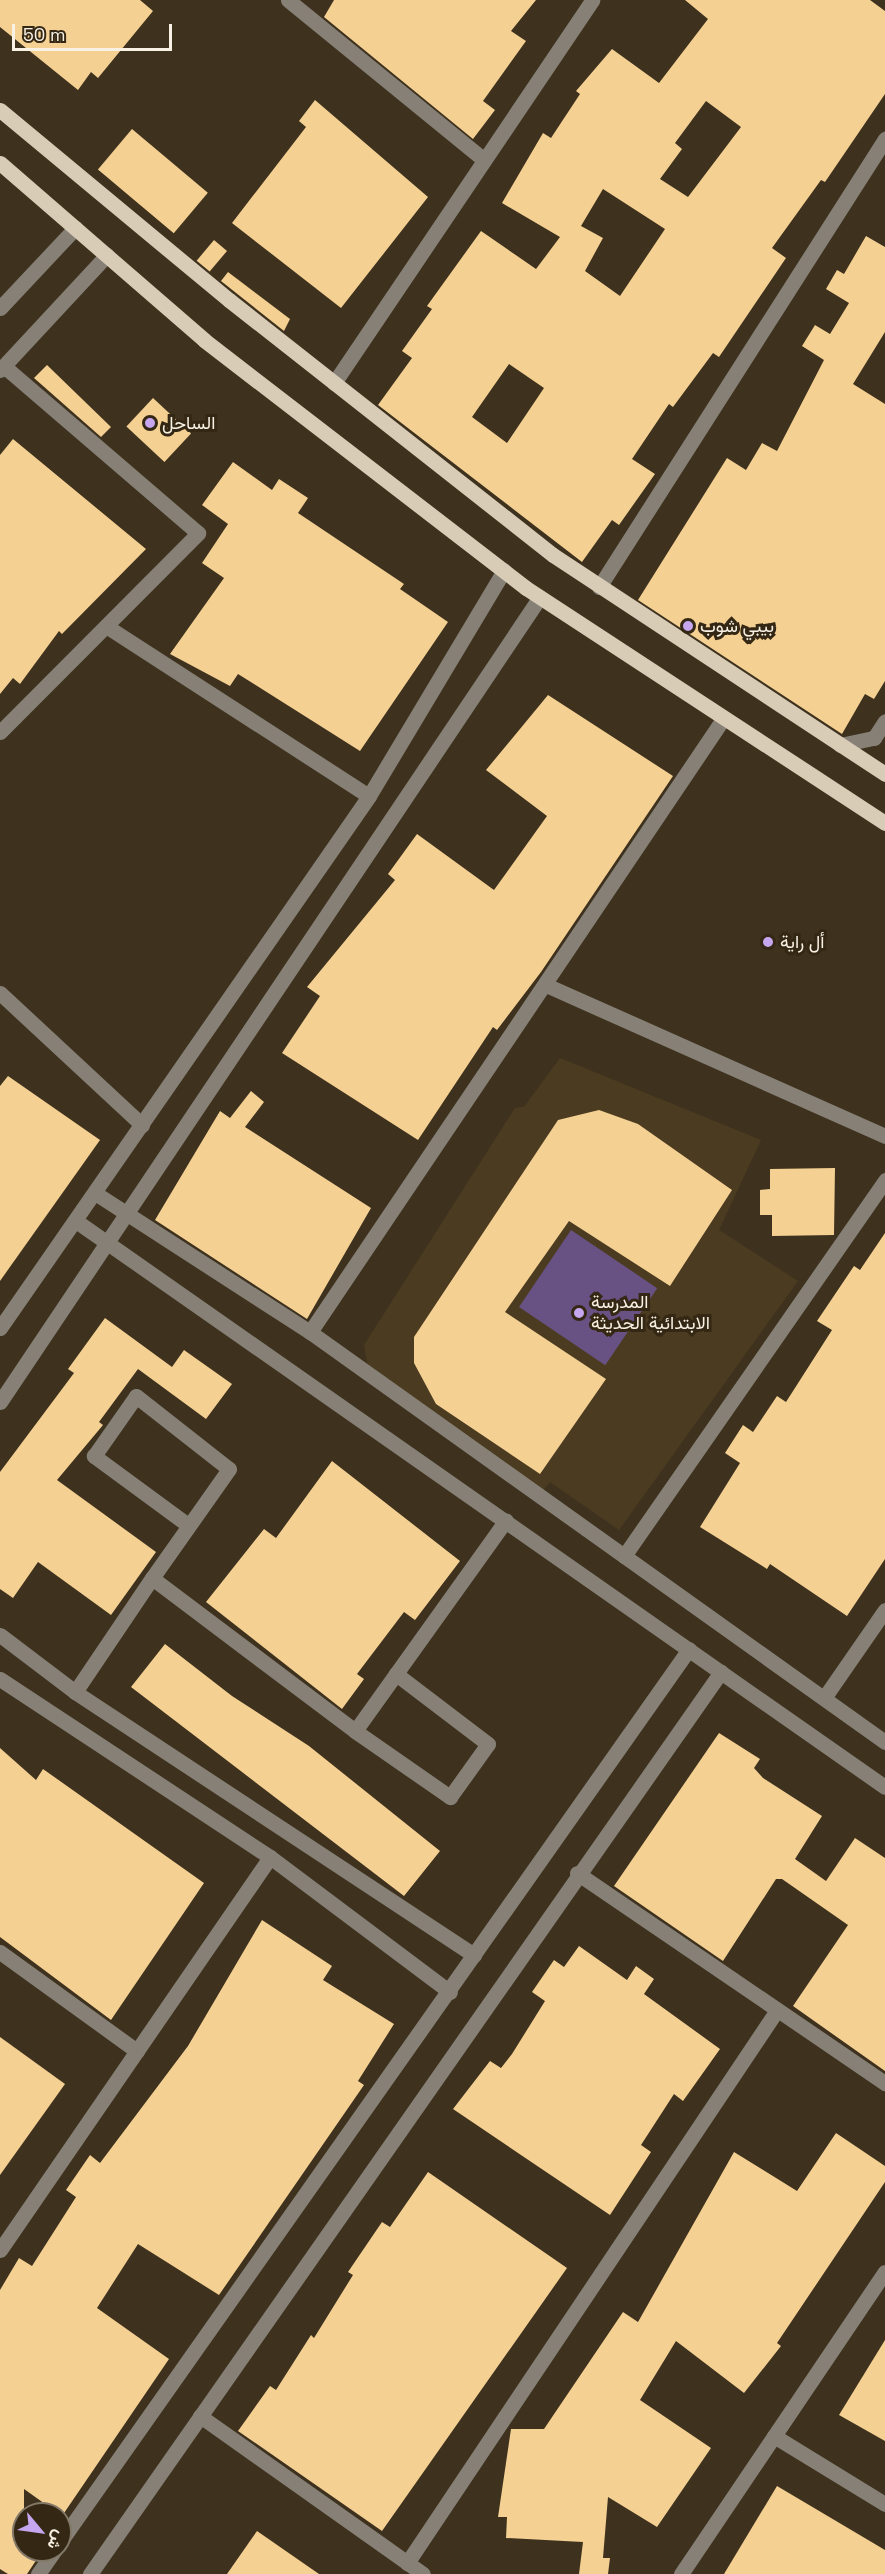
<!DOCTYPE html>
<html>
<head>
<meta charset="utf-8">
<style>
  body { margin:0 }
  #map { position:relative; width:885px; height:2574px; overflow:hidden; background:#3e321e; font-family:"Space Grotesk",Vazirmatn,sans-serif }
  div>[style] { position:absolute }
  [style*='--x'] { left:calc(var(--x)*1px); top:calc(var(--y)*1px); width:calc(var(--w)*1px); rotate:calc(var(--a)*1deg) }
  .built>* { inset:0; background:#4b3b20 }
  .green>* { inset:0; background:#685183; transform-origin:0 0 }
  .building>* { inset:0; background:#f5d093; transform-origin:0 0 }
  .minor>* { height:15px; margin:-7.5px; padding:0 7.5px; transform-origin:7.5px; border-radius:7.5px; background:#868076 }
  .major>* { height:15px; margin:-7.5px; padding:0 7.5px; transform-origin:7.5px; border-radius:7.5px; background:#d8ccb7 }
  .dots>* { width:16px; height:16px; translate:-50% -50%; box-sizing:border-box; border:3px solid #342814; border-radius:50% }
  span { translate:-50% -50%; white-space:nowrap; text-align:center; line-height:1.15; -webkit-text-stroke:6px #342814; paint-order:stroke }
  .poi-label { font-size:18px; color:#f8f1e4 }
  .left { translate:0 -50%; text-align:left }
  .north { position:absolute; left:12px; top:2502px; width:60px; height:60px; box-sizing:border-box; background:#342814; border:2px solid #827867; border-radius:50%; rotate:119deg; font-size:16px; font-weight:700; line-height:24px; text-align:center; color:#f8f1e4 }
  .north::after { content:''; display:block; margin:auto; width:21px; height:27px; background:#c7a6f0; clip-path:polygon(50% 0,100% 100%,50% 72%,0 100%) }
  .scale { position:absolute; left:12px; top:24px; width:160px; height:27px; box-sizing:border-box; border:3px solid #f8f1e4; border-top:0; padding-left:8px; font-size:18px; line-height:21px; white-space:nowrap; color:#f8f1e4; -webkit-text-stroke:4px #342814; paint-order:stroke }
</style>
</head>
<body>
<div id="map">
  <div class="built">
    <i style="clip-path:polygon(560px 1058px,761px 1140px,719px 1230px,798px 1281px,619px 1530px,550px 1482px,542px 1492px,368px 1367px,364px 1345px,515px 1108px,524px 1107px)"></i>
  </div>
  <div class="green">
    <i style="left:571px;top:1230px;width:104px;height:93px;rotate:34deg"></i>
  </div>
  <div class="building">
    <i style="clip-path:polygon(0 0,140px 0,153px 11px,98px 78px,91px 72px,78px 90px,0 27px)"></i>
    <i style="clip-path:polygon(334px 0,536px 0,511px 31px,526px 41px,483px 101px,495px 110px,473px 139px,324px 17px)"></i>
    <i style="clip-path:polygon(evenodd,685px 0,870px 0,885px 11px,885px 94px,825px 182px,821px 180px,772px 248px,786px 258px,719px 357px,713px 353px,673px 407px,669px 404px,632px 459px,655px 474px,619px 525px,612px 520px,582px 562px,378px 405px,412px 358px,402px 351px,432px 309px,427px 306px,481px 231px,536px 269px,560px 237px,502px 203px,543px 133px,551px 138px,580px 94px,576px 91px,612px 49px,659px 83px,708px 19px,685px 0,706px 101px,741px 127px,688px 197px,660px 179px,682px 149px,675px 143px,706px 101px,685px 0,603px 189px,665px 229px,620px 296px,585px 271px,603px 238px,581px 226px,603px 189px,685px 0,509px 364px,544px 388px,507px 443px,472px 417px,509px 364px)"></i>
    <i style="clip-path:polygon(315px 100px,428px 197px,341px 308px,232px 223px,306px 127px,299px 121px)"></i>
    <i style="left:132px;top:129px;width:99px;height:53px;rotate:40deg"></i>
    <i style="clip-path:polygon(866px 236px,885px 247px,885px 332px,853px 384px,885px 404px,885px 681px,874px 699px,865px 694px,842px 734px,638px 600px,727px 458px,746px 470px,762px 443px,777px 451px,824px 360px,802px 346px,815px 325px,830px 334px,849px 303px,826px 289px,837px 270px,844px 274px)"></i>
    <i style="left:214px;top:240px;width:17px;height:27px;rotate:40deg"></i>
    <i style="clip-path:polygon(228px 272px,290px 319px,284px 331px,221px 281px)"></i>
    <i style="clip-path:polygon(47px 365px,111px 427px,101px 437px,34px 378px)"></i>
    <i style="left:153px;top:398px;width:52px;height:39px;rotate:43deg"></i>
    <i style="clip-path:polygon(13px 439px,146px 549px,62px 634px,59px 631px,20px 684px,13px 678px,0 694px,0 455px)"></i>
    <i style="clip-path:polygon(233px 462px,272px 490px,279px 479px,308px 498px,298px 513px,404px 584px,400px 589px,448px 622px,360px 751px,238px 674px,230px 686px,170px 654px,224px 578px,202px 563px,228px 524px,202px 505px)"></i>
    <i style="clip-path:polygon(548px 695px,673px 776px,541px 972px,497px 1030px,493px 1027px,418px 1140px,282px 1053px,320px 996px,307px 987px,395px 880px,388px 874px,417px 834px,494px 890px,547px 816px,486px 770px)"></i>
    <i style="clip-path:polygon(8px 1076px,100px 1140px,0 1281px,0 1086px)"></i>
    <i style="clip-path:polygon(251px 1091px,264px 1102px,245px 1127px,371px 1208px,307px 1319px,155px 1220px,220px 1111px,230px 1118px)"></i>
    <i style="clip-path:polygon(599px 1110px,638px 1124px,732px 1190px,670px 1286px,569px 1221px,505px 1312px,606px 1379px,540px 1474px,436px 1404px,414px 1363px,414px 1337px,558px 1120px)"></i>
    <i style="clip-path:polygon(835px 1168px,834px 1235px,772px 1236px,772px 1215px,760px 1215px,760px 1190px,770px 1189px,770px 1169px)"></i>
    <i style="clip-path:polygon(885px 1233px,885px 1559px,847px 1616px,770px 1564px,767px 1569px,700px 1527px,740px 1463px,725px 1453px,743px 1425px,753px 1432px,777px 1396px,786px 1402px,832px 1330px,817px 1321px,854px 1266px,860px 1270px)"></i>
    <i style="clip-path:polygon(105px 1318px,172px 1367px,184px 1350px,232px 1384px,206px 1419px,138px 1369px,99px 1422px,103px 1425px,57px 1480px,156px 1552px,111px 1615px,38px 1562px,13px 1598px,0 1589px,0 1472px,74px 1373px,68px 1369px)"></i>
    <i style="clip-path:polygon(332px 1461px,460px 1561px,415px 1620px,404px 1612px,357px 1674px,364px 1679px,342px 1709px,206px 1602px,264px 1529px,276px 1538px)"></i>
    <i style="clip-path:polygon(165px 1644px,232px 1696px,309px 1746px,440px 1851px,404px 1896px,131px 1687px)"></i>
    <i style="clip-path:polygon(719px 1733px,760px 1759px,754px 1768px,763px 1778px,822px 1816px,795px 1859px,826px 1881px,855px 1838px,885px 1858px,885px 2071px,793px 2006px,848px 1925px,782px 1879px,776px 1879px,723px 1961px,614px 1886px)"></i>
    <i style="clip-path:polygon(0 1748px,36px 1780px,43px 1769px,204px 1883px,111px 2020px,0 1937px)"></i>
    <i style="clip-path:polygon(262px 1920px,332px 1966px,323px 1980px,394px 2024px,358px 2081px,364px 2085px,219px 2295px,138px 2244px,97px 2308px,169px 2359px,62px 2516px,24px 2489px,24px 2550px,43px 2550px,27px 2574px,8px 2574px,0 2569px,0 2290px,19px 2258px,32px 2266px,76px 2197px,66px 2190px,90px 2155px,100px 2163px,188px 2046px)"></i>
    <i style="clip-path:polygon(579px 1946px,627px 1980px,636px 1966px,654px 1979px,644px 1994px,720px 2049px,683px 2101px,674px 2094px,641px 2145px,651px 2152px,610px 2215px,453px 2109px,490px 2061px,501px 2068px,512px 2054px,545px 2001px,532px 1992px,554px 1960px,564px 1967px)"></i>
    <i style="clip-path:polygon(0 2037px,65px 2084px,0 2175px)"></i>
    <i style="clip-path:polygon(836px 2133px,885px 2166px,885px 2182px,777px 2343px,781px 2346px,744px 2393px,676px 2341px,640px 2400px,711px 2448px,657px 2527px,608px 2497px,603px 2558px,610px 2558px,608px 2574px,579px 2574px,583px 2542px,506px 2538px,507px 2517px,498px 2517px,511px 2429px,544px 2429px,623px 2312px,638px 2322px,734px 2152px,797px 2191px)"></i>
    <i style="clip-path:polygon(428px 2172px,567px 2268px,382px 2531px,238px 2431px,270px 2386px,276px 2390px,311px 2335px,314px 2338px,353px 2275px,348px 2272px,382px 2222px,390px 2227px)"></i>
    <i style="clip-path:polygon(885px 2340px,885px 2441px,839px 2415px)"></i>
    <i style="clip-path:polygon(777px 2486px,885px 2550px,885px 2574px,724px 2574px)"></i>
    <i style="clip-path:polygon(257px 2531px,319px 2574px,227px 2574px)"></i>
  </div>
  <div class="minor">
    <i style="--x:288;--y:0;--w:253;--a:39.2"></i>
    <i style="--x:0;--y:308;--w:110;--a:-46.8"></i>
    <i style="--x:0;--y:370;--w:157;--a:-47.1"></i>
    <i style="--x:334;--y:383;--w:462;--a:-56"></i>
    <i style="--x:599;--y:587;--w:532;--a:-57.45"></i>
    <i style="--x:106;--y:626;--w:313;--a:32.9"></i>
    <i style="--x:0;--y:732;--w:281;--a:-45.1"></i>
    <i style="--x:198;--y:533;--w:256;--a:-139.3"></i>
    <i style="--x:840;--y:745;--w:35;--a:-12"></i>
    <i style="--x:874;--y:738;--w:20;--a:-57"></i>
    <i style="--x:546;--y:985;--w:371;--a:24"></i>
    <i style="--x:0;--y:993;--w:194;--a:42.9"></i>
    <i style="--x:95;--y:1193;--w:256;--a:32.9"></i>
    <i style="--x:310;--y:1332;--w:706;--a:35.49"></i>
    <i style="--x:76;--y:1221;--w:987;--a:34.98"></i>
    <i style="--x:0;--y:1328;--w:647;--a:-55.25"></i>
    <i style="--x:369;--y:796;--w:263;--a:-59.1"></i>
    <i style="--x:310;--y:1332;--w:739;--a:-56.03"></i>
    <i style="--x:0;--y:1402;--w:969;--a:-56.15"></i>
    <i style="--x:188;--y:1525;--w:117;--a:-143.7"></i>
    <i style="--x:94;--y:1456;--w:73;--a:-55"></i>
    <i style="--x:136;--y:1396;--w:118;--a:38.1"></i>
    <i style="--x:229;--y:1469;--w:133;--a:125.2"></i>
    <i style="--x:152;--y:1578;--w:254;--a:37"></i>
    <i style="--x:355;--y:1731;--w:259;--a:-54.4"></i>
    <i style="--x:624;--y:1556;--w:458;--a:-55.2"></i>
    <i style="--x:0;--y:1635;--w:94;--a:37.2"></i>
    <i style="--x:75;--y:1692;--w:478;--a:33.4"></i>
    <i style="--x:0;--y:1679;--w:323;--a:33.4"></i>
    <i style="--x:270;--y:1857;--w:225;--a:36.9"></i>
    <i style="--x:75;--y:1692;--w:138;--a:-56"></i>
    <i style="--x:824;--y:1698;--w:107;--a:-55.3"></i>
    <i style="--x:355;--y:1731;--w:116;--a:34.8"></i>
    <i style="--x:450;--y:1797;--w:65;--a:-54.4"></i>
    <i style="--x:488;--y:1744;--w:116;--a:-142.7"></i>
    <i style="--x:577;--y:1873;--w:373;--a:34.3"></i>
    <i style="--x:0;--y:1952;--w:169;--a:35.9"></i>
    <i style="--x:0;--y:2250;--w:477;--a:-55.5"></i>
    <i style="--x:200;--y:2416;--w:273;--a:35.3"></i>
    <i style="--x:774;--y:2436;--w:130;--a:31.5"></i>
    <i style="--x:60;--y:2542;--w:1092;--a:-54.84"></i>
    <i style="--x:407;--y:2563;--w:665;--a:-56.21"></i>
    <i style="--x:38;--y:2574;--w:29;--a:-55"></i>
    <i style="--x:90;--y:2574;--w:1101;--a:-55.03"></i>
    <i style="--x:681;--y:2574;--w:364;--a:-56"></i>
  </div>
  <div class="major">
    <i style="--x:0;--y:110;--w:298;--a:39.7"></i>
    <i style="--x:229;--y:300;--w:412;--a:38.2"></i>
    <i style="--x:553;--y:555;--w:398;--a:33.4"></i>
    <i style="--x:0;--y:163;--w:270;--a:40.9"></i>
    <i style="--x:204;--y:340;--w:406;--a:37.6"></i>
    <i style="--x:526;--y:588;--w:429;--a:33.2"></i>
  </div>
  <div class="dots">
    <i style="left:150px;top:423px;background:#c7a6f0"></i>
    <i style="left:688px;top:626px;background:#c7a6f0"></i>
    <i style="left:768px;top:942px;background:#c7a6f0"></i>
    <i style="left:579px;top:1313px;background:#c7a6f0"></i>
  </div>
  <div class="poi-label">
    <span class="left" style="left:162px;top:423px">الساحل</span>
    <span class="left" style="left:700px;top:626px">بيبي شوب</span>
    <span class="left" style="left:780px;top:942px">أل راية</span>
    <span class="left" style="left:591px;top:1313px">المدرسة<br>الابتدائية الحديثة</span>
  </div>
  <div class="north">ش</div>
  <div class="scale">50 m</div>
</div>
</body>
</html>
